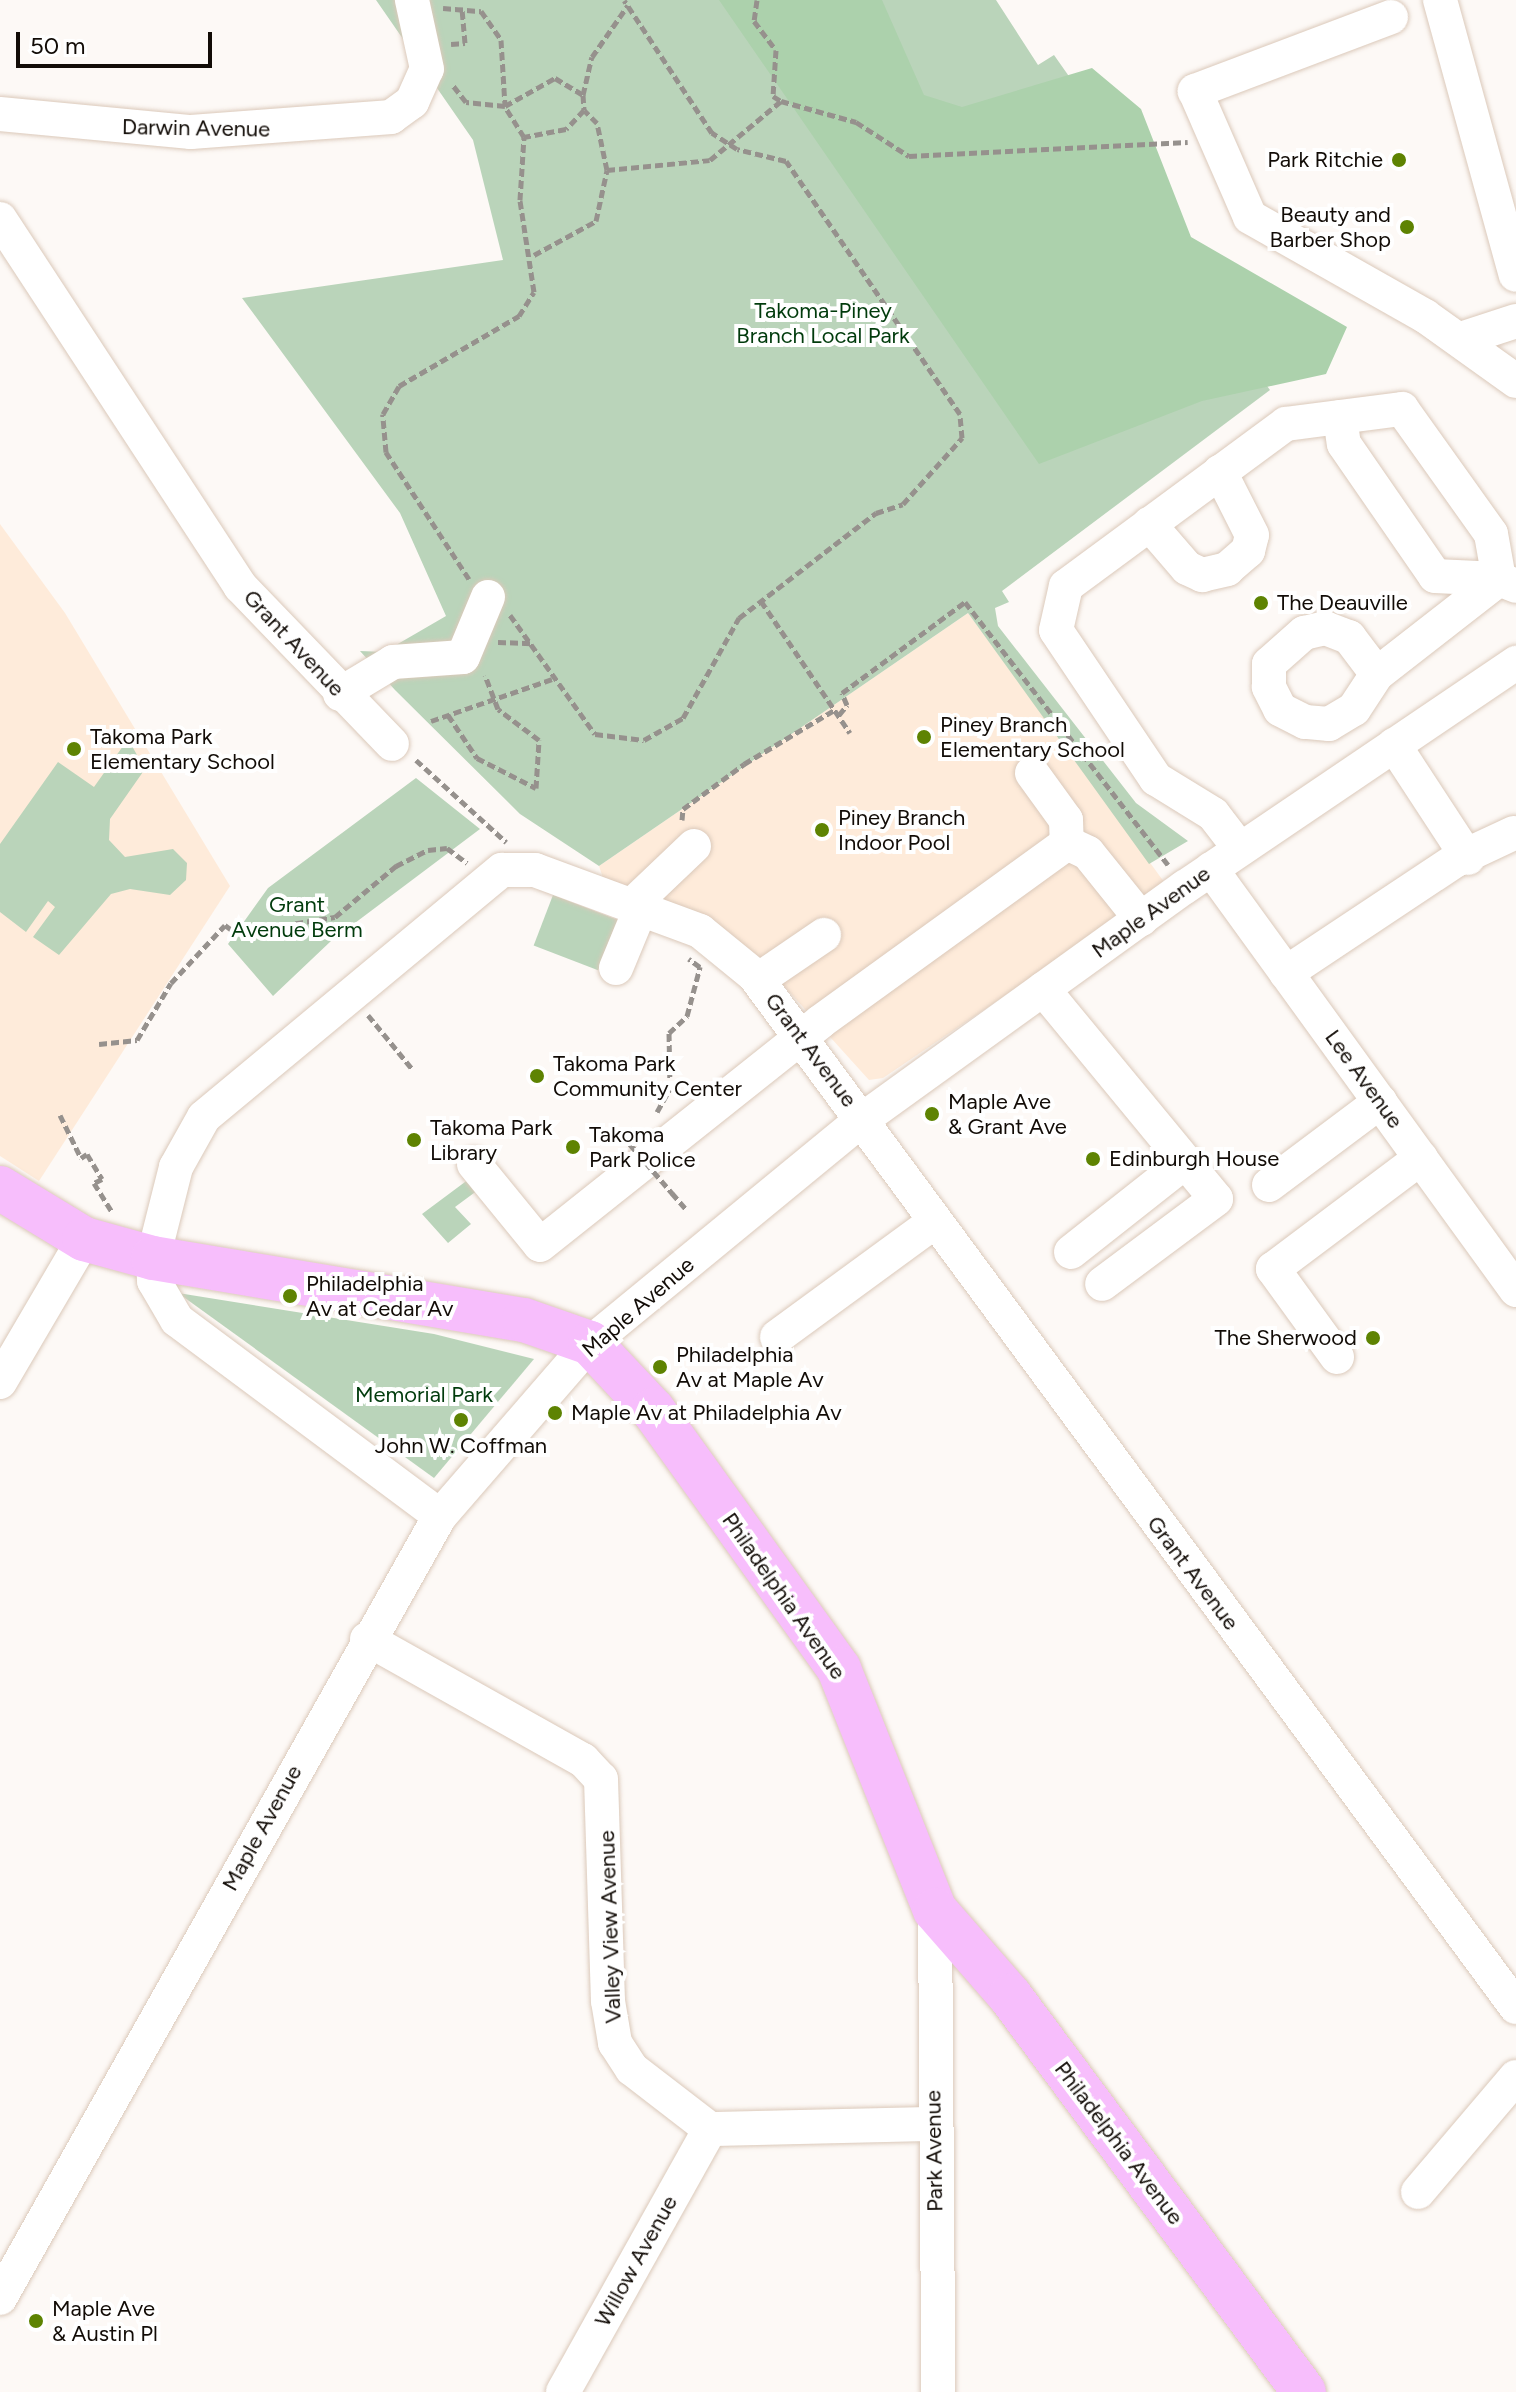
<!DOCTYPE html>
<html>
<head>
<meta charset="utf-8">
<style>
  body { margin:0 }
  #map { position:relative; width:1516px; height:2392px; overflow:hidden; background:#fdf9f6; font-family:Figtree,sans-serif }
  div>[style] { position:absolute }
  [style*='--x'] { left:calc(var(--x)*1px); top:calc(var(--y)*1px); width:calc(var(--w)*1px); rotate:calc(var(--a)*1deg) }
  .built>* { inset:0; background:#feebda }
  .green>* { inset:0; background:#bad4ba; transform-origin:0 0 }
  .forest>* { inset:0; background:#acd1ac }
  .path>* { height:5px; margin-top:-2.5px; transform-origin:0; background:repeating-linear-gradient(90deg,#96918d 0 8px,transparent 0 12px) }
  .roads { filter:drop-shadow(0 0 2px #dbc9ba) drop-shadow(0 0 2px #dbc9ba) }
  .minor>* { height:34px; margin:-17px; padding:0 17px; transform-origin:17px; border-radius:17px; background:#fff }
  .major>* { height:44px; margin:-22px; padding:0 22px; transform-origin:22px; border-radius:22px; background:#f7befc }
  .path-bridge>* { height:5px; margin-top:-2.5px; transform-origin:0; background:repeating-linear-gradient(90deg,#96918d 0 8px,transparent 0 12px) }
  .dots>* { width:22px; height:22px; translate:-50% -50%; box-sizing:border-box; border:4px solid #fff; border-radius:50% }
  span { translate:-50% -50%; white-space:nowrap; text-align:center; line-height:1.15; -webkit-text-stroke:8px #fff; paint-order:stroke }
  .street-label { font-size:22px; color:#120c07 }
  .poi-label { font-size:22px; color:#120c07 }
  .right { translate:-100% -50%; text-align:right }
  .left { translate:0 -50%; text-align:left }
  .park-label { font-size:22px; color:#013b0c }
  .scale { position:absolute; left:16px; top:32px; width:196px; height:36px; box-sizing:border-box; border:4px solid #120c07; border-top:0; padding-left:10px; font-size:24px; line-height:28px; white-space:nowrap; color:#120c07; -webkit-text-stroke:6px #fff; paint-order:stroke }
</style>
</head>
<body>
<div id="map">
  <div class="built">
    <i style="clip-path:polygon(0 524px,65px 613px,230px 886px,39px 1181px,0 1156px)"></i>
    <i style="clip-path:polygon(968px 613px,1167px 886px,883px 1078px,869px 1080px,755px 954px,606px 887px,599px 866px)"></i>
  </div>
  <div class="green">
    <i style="clip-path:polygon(376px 0,996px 0,1038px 65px,1054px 55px,1137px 173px,1121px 188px,1270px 390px,1002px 591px,1009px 602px,995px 608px,998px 626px,1136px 803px,1188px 841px,1149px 864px,968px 613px,599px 866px,520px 814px,395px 690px,360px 651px,384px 652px,446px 616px,400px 513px,242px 298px,503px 260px,473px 140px)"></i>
    <i style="clip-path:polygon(128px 739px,145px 769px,110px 819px,109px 840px,125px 857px,173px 849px,187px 863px,186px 880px,170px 895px,130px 889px,111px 894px,59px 955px,33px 937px,55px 907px,48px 901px,26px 932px,0 912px,0 844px,58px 762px,94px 787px)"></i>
    <i style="clip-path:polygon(416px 778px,480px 829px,331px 941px,273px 996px,228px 944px,268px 888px)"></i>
    <i style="left:553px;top:895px;width:69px;height:54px;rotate:21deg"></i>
    <i style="clip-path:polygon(469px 1179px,478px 1190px,455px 1207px,471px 1224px,448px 1243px,422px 1214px)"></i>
    <i style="clip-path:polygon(178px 1293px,434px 1334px,534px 1359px,434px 1478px)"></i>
  </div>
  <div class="forest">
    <i style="clip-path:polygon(719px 0,882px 0,924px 95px,962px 107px,1092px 68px,1141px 109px,1191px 237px,1347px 327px,1326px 374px,1202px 401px,1039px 464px)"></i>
  </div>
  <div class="path">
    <i style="--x:757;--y:0;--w:21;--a:98"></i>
    <i style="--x:754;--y:21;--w:36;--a:53"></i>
    <i style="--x:776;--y:50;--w:46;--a:93.7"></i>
    <i style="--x:773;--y:96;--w:9;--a:32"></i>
    <i style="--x:443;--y:8;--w:38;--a:5"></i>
    <i style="--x:481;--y:11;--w:35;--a:55"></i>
    <i style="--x:501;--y:40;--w:66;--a:86.5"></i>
    <i style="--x:505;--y:106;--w:39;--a:-174"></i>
    <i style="--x:466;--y:102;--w:23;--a:-128"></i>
    <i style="--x:451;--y:44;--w:14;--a:-4"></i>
    <i style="--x:465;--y:43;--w:36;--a:-95"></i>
    <i style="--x:555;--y:78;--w:33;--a:31"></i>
    <i style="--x:583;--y:95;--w:15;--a:86"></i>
    <i style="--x:584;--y:110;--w:26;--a:133"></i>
    <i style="--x:566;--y:129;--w:43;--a:169.2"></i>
    <i style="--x:524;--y:137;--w:36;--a:-122"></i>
    <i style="--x:505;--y:106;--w:57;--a:-29.2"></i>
    <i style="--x:583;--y:95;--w:39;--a:-77"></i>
    <i style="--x:592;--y:57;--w:63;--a:-55.3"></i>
    <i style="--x:607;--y:170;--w:103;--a:-5.5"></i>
    <i style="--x:710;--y:160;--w:92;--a:-39.7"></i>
    <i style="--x:781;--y:101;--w:78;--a:15.6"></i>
    <i style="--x:856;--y:122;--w:63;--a:32.7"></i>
    <i style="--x:909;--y:156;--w:279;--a:-2.9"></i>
    <i style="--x:534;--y:255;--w:71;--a:-28.7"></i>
    <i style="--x:596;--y:221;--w:52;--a:-77.8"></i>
    <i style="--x:607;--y:170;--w:48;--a:-102"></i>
    <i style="--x:597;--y:123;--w:18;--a:-135"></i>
    <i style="--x:469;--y:579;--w:152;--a:-123.2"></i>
    <i style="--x:386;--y:452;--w:38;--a:-95"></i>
    <i style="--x:383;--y:414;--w:32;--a:-60"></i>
    <i style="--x:399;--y:386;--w:139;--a:-30.3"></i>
    <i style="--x:519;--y:316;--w:28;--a:-58"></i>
    <i style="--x:534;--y:292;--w:93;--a:-98.7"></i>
    <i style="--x:520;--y:200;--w:63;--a:-86.4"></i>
    <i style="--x:761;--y:601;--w:159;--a:56"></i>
    <i style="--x:510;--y:615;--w:146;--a:54.5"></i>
    <i style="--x:595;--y:734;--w:49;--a:7"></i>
    <i style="--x:644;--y:740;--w:45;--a:-29.4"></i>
    <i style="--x:683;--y:718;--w:115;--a:-60.8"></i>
    <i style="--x:739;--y:618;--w:173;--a:-37.5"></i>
    <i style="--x:876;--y:513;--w:28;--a:-18"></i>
    <i style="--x:903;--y:504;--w:89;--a:-48.2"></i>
    <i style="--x:962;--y:438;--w:24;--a:-95"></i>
    <i style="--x:960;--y:414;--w:307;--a:-124.5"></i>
    <i style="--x:786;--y:161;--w:50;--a:-166.2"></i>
    <i style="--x:737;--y:149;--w:30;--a:-147"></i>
    <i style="--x:712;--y:133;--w:159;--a:-123.5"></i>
    <i style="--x:498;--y:642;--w:33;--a:2"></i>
    <i style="--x:448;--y:715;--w:52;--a:56"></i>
    <i style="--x:477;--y:758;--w:66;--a:27"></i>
    <i style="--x:536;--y:788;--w:48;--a:-86.4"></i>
    <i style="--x:539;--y:740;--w:51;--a:-142.9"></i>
    <i style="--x:498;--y:709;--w:36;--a:-111"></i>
    <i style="--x:839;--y:715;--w:13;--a:-51"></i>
    <i style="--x:847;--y:705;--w:13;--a:-113"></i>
    <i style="--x:842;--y:693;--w:153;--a:-36.5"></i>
    <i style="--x:965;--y:602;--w:332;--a:52.3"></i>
    <i style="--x:431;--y:721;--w:128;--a:-19.1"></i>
    <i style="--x:416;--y:760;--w:122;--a:42.3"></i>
    <i style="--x:682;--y:820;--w:11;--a:-85"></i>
    <i style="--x:683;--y:809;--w:76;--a:-36.4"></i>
    <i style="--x:744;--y:764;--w:107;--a:-30.9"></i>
    <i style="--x:368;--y:1015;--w:71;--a:50.7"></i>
    <i style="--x:99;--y:1044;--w:38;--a:-6"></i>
    <i style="--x:137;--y:1040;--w:66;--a:-59.2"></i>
    <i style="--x:171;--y:983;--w:79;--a:-47"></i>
    <i style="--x:225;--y:925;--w:14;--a:36"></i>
    <i style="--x:236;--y:933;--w:100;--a:-9.2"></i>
    <i style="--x:335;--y:917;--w:80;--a:-39.9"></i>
    <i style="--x:396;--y:866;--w:36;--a:-27"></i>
    <i style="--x:428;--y:850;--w:19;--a:-6"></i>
    <i style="--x:447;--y:848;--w:25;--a:37"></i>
    <i style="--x:657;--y:1112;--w:26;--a:-61"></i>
    <i style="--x:670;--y:1089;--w:56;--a:-91"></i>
    <i style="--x:669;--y:1033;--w:25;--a:-43"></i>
    <i style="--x:687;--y:1016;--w:51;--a:-75.1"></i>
    <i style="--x:700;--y:967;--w:14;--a:-144"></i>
    <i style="--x:60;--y:1115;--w:48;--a:64"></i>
    <i style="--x:81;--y:1158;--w:7;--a:-34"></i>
    <i style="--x:87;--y:1154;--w:29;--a:59"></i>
    <i style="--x:102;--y:1179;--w:9;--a:153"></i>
    <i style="--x:94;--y:1183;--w:34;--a:58"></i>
    <i style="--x:672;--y:1193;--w:21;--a:49"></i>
  </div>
  <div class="roads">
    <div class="minor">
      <i style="--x:1440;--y:0;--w:285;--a:74.6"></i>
      <i style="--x:1391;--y:17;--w:210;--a:159.3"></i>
      <i style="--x:1195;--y:91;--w:137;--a:66.4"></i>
      <i style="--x:1250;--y:217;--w:201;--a:29.5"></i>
      <i style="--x:1425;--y:316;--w:112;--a:35.5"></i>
      <i style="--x:0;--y:114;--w:192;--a:5.4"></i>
      <i style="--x:191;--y:132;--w:201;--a:-4.3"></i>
      <i style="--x:391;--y:117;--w:26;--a:-36"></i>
      <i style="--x:412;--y:102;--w:36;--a:-66"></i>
      <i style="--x:427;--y:69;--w:71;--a:-102.3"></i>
      <i style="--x:0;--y:219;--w:439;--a:56.8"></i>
      <i style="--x:240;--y:586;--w:219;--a:46.1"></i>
      <i style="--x:1461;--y:339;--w:58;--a:-18.1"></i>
      <i style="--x:1340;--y:417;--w:27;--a:82"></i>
      <i style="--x:1344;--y:444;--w:160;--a:55.4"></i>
      <i style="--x:1435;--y:576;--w:64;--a:2.7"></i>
      <i style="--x:1149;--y:524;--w:58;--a:49.2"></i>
      <i style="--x:1187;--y:568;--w:17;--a:25"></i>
      <i style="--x:1202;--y:575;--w:26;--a:-13"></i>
      <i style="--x:1227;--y:569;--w:28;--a:-41"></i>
      <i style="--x:1248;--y:551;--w:16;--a:-76"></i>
      <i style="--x:1252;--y:535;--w:71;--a:-116.9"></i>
      <i style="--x:1377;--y:674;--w:42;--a:123.3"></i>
      <i style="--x:1354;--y:709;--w:29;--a:149"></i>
      <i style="--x:1329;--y:724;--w:24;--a:-175"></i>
      <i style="--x:1305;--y:722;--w:28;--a:-153"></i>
      <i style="--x:1280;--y:709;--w:25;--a:-117"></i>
      <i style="--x:1269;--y:687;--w:23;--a:-90"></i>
      <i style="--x:1269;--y:664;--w:47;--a:-41.5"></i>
      <i style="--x:1304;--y:633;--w:22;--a:-13"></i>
      <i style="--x:1325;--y:628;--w:26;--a:21"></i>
      <i style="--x:1349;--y:637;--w:46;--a:52.9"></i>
      <i style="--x:1377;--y:674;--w:155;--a:-37.9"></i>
      <i style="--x:340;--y:694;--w:62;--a:-31.1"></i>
      <i style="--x:393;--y:662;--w:70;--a:-4.1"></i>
      <i style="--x:463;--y:657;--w:65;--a:-67.4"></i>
      <i style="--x:1394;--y:745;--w:135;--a:56.8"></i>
      <i style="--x:1032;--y:773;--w:58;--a:54.1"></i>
      <i style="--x:1066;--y:820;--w:23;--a:88"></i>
      <i style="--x:1240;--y:849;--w:44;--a:-127.6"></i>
      <i style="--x:1213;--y:814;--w:67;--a:-148.4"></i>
      <i style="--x:1156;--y:779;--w:179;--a:-123.9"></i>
      <i style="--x:1056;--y:630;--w:45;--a:-77.2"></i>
      <i style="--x:1066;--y:586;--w:273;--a:-36.4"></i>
      <i style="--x:1286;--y:424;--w:117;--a:-7.4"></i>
      <i style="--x:1402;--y:409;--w:153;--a:54.5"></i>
      <i style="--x:1491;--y:534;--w:46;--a:79.9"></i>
      <i style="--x:1499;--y:579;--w:18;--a:22"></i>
      <i style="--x:1211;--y:869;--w:520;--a:54.08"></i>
      <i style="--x:631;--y:906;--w:87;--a:-43.6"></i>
      <i style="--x:616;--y:968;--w:63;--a:-67.5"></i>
      <i style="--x:1286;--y:973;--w:204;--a:-33.6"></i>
      <i style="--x:1456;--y:860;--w:64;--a:-25"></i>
      <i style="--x:758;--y:980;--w:80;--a:-34.3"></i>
      <i style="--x:1043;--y:989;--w:272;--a:50.5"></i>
      <i style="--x:1216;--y:1199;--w:142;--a:143.3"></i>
      <i style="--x:474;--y:1164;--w:104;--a:50.8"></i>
      <i style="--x:540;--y:1245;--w:358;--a:-38.5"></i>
      <i style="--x:820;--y:1022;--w:305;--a:-35.9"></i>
      <i style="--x:1067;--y:843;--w:23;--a:25"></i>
      <i style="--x:1088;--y:853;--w:85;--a:51.2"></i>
      <i style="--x:1269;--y:1185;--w:139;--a:-36.8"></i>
      <i style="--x:1071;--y:1252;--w:145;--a:-38.3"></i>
      <i style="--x:777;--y:1337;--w:193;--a:-36.2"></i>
      <i style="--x:1337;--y:1357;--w:109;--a:-126"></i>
      <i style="--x:1273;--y:1269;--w:185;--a:-36.9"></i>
      <i style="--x:0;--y:1382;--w:166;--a:-59.6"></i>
      <i style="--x:440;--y:1516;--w:328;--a:-143.3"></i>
      <i style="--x:177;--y:1320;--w:45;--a:-120.5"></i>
      <i style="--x:154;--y:1281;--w:23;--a:-92"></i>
      <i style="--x:153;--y:1258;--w:94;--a:-75.8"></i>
      <i style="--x:176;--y:1167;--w:57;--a:-60.8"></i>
      <i style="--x:204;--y:1117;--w:387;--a:-39.7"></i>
      <i style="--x:502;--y:870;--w:33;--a:0"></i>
      <i style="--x:535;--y:870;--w:176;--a:20.3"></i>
      <i style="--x:700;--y:931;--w:70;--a:39.2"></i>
      <i style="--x:754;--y:975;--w:1283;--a:53.56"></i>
      <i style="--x:367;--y:1639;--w:248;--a:29.3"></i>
      <i style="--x:583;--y:1760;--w:26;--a:47"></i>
      <i style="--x:601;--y:1779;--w:222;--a:88.2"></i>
      <i style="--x:608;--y:2001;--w:43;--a:80.5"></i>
      <i style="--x:615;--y:2043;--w:31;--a:57"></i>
      <i style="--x:632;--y:2069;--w:98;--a:37.6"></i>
      <i style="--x:710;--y:2129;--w:223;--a:-1.3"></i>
      <i style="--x:935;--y:1910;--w:482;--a:89.6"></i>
      <i style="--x:1418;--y:2192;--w:151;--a:-49.6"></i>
      <i style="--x:0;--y:2298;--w:897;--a:-60.64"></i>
      <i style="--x:440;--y:1516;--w:229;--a:-49.1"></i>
      <i style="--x:590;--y:1343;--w:353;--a:-39.4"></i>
      <i style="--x:863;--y:1119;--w:397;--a:-35.8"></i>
      <i style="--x:1185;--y:887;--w:400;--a:-34.1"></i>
      <i style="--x:563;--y:2392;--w:301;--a:-60.8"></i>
    </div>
    <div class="major">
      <i style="--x:0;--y:1188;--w:98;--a:31.3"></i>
      <i style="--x:84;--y:1239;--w:72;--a:15.4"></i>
      <i style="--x:153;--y:1258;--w:376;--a:9.5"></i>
      <i style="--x:524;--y:1320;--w:70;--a:19.2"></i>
      <i style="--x:590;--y:1343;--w:92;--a:46.8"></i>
      <i style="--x:653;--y:1410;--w:319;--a:54.3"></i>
      <i style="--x:839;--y:1669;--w:259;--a:68.3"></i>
      <i style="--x:935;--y:1910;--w:114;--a:48.9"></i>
      <i style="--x:1010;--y:1996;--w:493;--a:53.4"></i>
    </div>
  </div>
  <div class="path-bridge">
    <i style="--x:622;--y:1135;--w:77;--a:49.2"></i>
  </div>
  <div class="dots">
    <i style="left:1399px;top:160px;background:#5e8302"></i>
    <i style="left:1407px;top:227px;background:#5e8302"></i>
    <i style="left:1261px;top:603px;background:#5e8302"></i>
    <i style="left:924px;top:737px;background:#5e8302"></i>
    <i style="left:74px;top:749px;background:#5e8302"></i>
    <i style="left:822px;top:830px;background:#5e8302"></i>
    <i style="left:537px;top:1076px;background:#5e8302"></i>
    <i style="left:932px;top:1114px;background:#5e8302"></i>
    <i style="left:414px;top:1140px;background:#5e8302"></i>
    <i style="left:573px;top:1147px;background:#5e8302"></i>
    <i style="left:1093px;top:1159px;background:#5e8302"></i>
    <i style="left:290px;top:1296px;background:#5e8302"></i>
    <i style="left:1373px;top:1338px;background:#5e8302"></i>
    <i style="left:660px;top:1367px;background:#5e8302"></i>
    <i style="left:555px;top:1413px;background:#5e8302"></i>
    <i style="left:461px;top:1420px;background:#5e8302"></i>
    <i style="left:36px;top:2321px;background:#5e8302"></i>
  </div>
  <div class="street-label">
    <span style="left:196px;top:128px;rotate:1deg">Darwin Avenue</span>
    <span style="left:294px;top:643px;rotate:47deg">Grant Avenue</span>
    <span style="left:1151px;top:912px;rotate:-36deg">Maple Avenue</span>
    <span style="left:811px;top:1050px;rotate:53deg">Grant Avenue</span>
    <span style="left:1364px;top:1079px;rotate:54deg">Lee Avenue</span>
    <span style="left:638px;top:1307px;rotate:-41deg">Maple Avenue</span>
    <span style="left:1193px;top:1573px;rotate:53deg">Grant Avenue</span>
    <span style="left:784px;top:1596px;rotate:55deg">Philadelphia Avenue</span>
    <span style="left:262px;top:1828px;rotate:-61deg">Maple Avenue</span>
    <span style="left:610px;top:1927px;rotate:-92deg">Valley View Avenue</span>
    <span style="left:1119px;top:2143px;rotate:53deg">Philadelphia Avenue</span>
    <span style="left:934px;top:2151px;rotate:-91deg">Park Avenue</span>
    <span style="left:636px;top:2261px;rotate:-61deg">Willow Avenue</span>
  </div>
  <div class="poi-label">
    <span class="right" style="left:1383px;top:160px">Park Ritchie</span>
    <span class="right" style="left:1391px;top:227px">Beauty and<br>Barber Shop</span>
    <span class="left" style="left:1277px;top:603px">The Deauville</span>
    <span class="left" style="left:940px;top:737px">Piney Branch<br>Elementary School</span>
    <span class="left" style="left:90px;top:749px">Takoma Park<br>Elementary School</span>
    <span class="left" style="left:838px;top:830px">Piney Branch<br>Indoor Pool</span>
    <span class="left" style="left:553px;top:1076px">Takoma Park<br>Community Center</span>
    <span class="left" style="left:948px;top:1114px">Maple Ave<br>&amp; Grant Ave</span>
    <span class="left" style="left:430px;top:1140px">Takoma Park<br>Library</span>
    <span class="left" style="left:589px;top:1147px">Takoma<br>Park Police</span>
    <span class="left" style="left:1109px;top:1159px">Edinburgh House</span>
    <span class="left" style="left:306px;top:1296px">Philadelphia<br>Av at Cedar Av</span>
    <span class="right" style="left:1357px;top:1338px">The Sherwood</span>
    <span class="left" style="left:676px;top:1367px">Philadelphia<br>Av at Maple Av</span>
    <span class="left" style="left:571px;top:1413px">Maple Av at Philadelphia Av</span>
    <span style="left:461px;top:1446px">John W. Coffman</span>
    <span class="left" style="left:52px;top:2321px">Maple Ave<br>&amp; Austin Pl</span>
  </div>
  <div class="park-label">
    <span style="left:823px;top:323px">Takoma-Piney<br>Branch Local Park</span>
    <span style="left:297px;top:917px">Grant<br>Avenue Berm</span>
    <span style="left:424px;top:1395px">Memorial Park</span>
  </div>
  <div class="scale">50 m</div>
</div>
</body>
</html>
